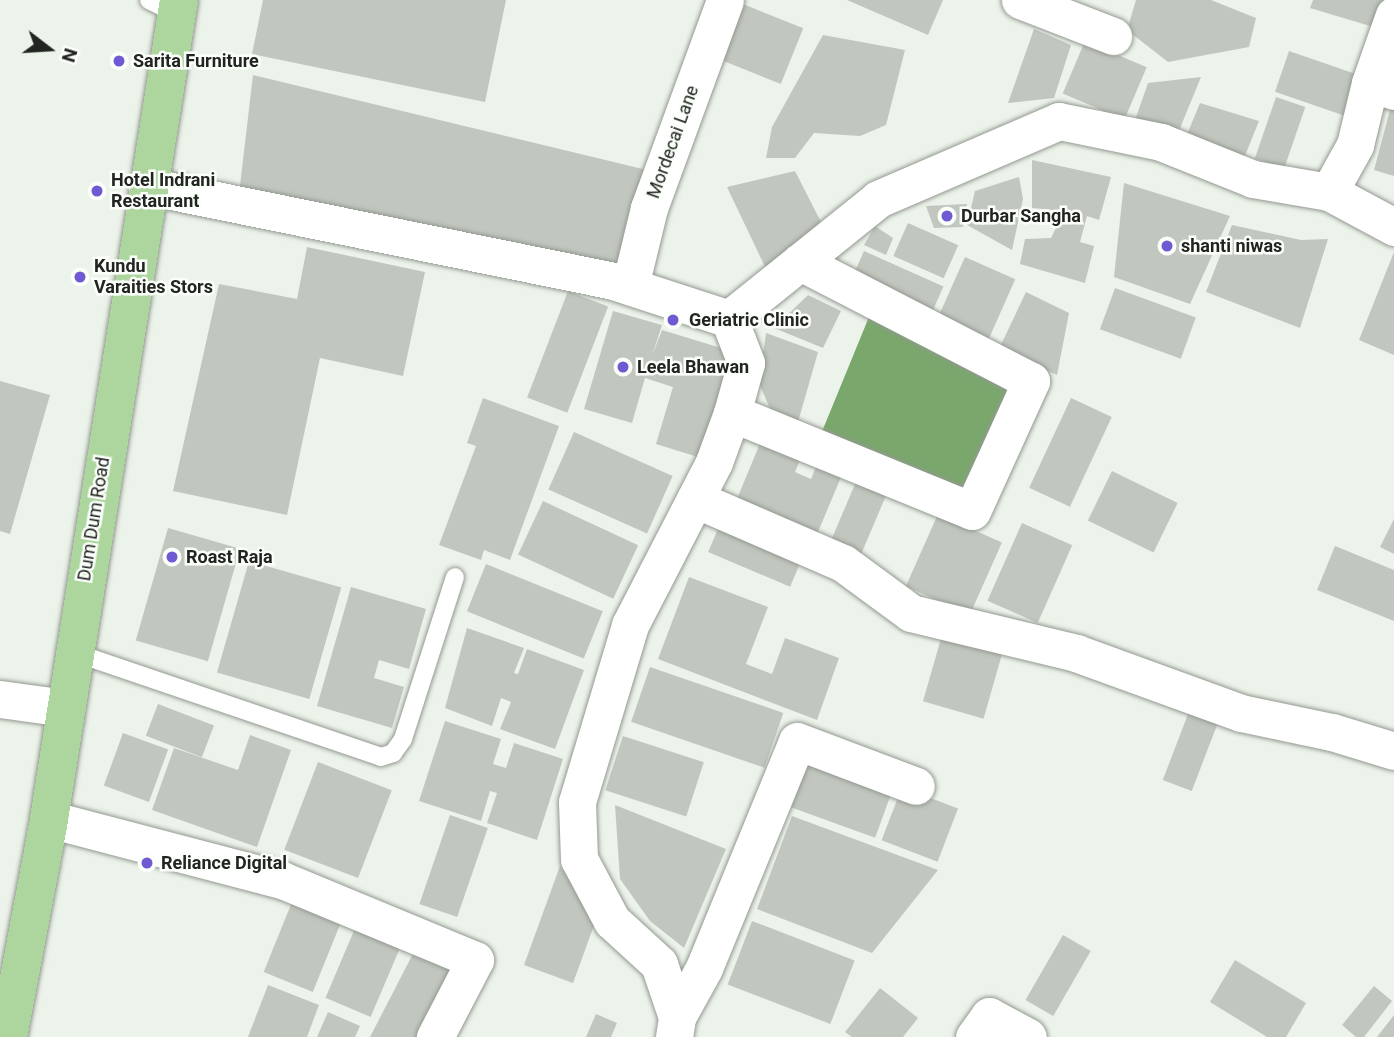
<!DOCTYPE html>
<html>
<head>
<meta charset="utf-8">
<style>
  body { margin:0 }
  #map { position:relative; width:1394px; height:1037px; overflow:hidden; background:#ecf3ea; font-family:Roboto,sans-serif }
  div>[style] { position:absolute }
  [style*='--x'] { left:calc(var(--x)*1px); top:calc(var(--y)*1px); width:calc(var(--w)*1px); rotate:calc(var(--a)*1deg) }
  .water>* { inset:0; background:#7aa76c }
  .building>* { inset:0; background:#c1c7bf; transform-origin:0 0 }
  .roads { filter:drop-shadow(0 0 2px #939991) drop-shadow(0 0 2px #939991) }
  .service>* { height:18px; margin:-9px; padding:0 9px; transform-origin:9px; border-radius:9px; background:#fff }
  .minor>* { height:37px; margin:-18.5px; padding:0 18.5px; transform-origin:18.5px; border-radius:18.5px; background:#fff }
  .primary>* { height:38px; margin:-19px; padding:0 19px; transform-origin:19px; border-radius:19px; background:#acd69e }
  .dots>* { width:19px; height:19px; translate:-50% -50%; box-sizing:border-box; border:4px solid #fbfffa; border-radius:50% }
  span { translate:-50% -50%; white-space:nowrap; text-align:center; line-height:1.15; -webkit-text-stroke:5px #fbfffa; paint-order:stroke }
  .poi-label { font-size:18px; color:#222421; font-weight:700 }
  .left { translate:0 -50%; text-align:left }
  .street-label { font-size:18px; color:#222421 }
  .north { position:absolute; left:14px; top:14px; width:70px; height:70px; -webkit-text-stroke:5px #fbfffa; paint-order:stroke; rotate:107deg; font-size:19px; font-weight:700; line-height:28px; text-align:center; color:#222421 }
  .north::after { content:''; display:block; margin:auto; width:24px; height:32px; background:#222421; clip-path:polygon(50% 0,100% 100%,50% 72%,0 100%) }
</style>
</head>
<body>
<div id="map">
  <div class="water">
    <i style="clip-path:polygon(871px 312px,1012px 387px,961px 490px,821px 434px)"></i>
  </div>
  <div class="building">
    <i style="clip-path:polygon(263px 0,506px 0,485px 102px,252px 54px)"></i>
    <i style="clip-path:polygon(847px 0,943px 0,928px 35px)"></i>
    <i style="clip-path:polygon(1136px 0,1211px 0,1256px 18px,1249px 47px,1168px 62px,1127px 30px)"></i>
    <i style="clip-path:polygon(1313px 0,1390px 0,1380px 29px,1310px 8px)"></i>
    <i style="left:743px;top:4px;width:65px;height:60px;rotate:22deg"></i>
    <i style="clip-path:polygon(1034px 29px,1071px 45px,1054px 98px,1008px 103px)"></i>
    <i style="clip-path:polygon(823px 35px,905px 50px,886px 125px,860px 136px,814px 133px,795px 158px,766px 158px,772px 127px)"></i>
    <i style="left:1085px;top:41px;width:67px;height:57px;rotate:23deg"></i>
    <i style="left:1289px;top:51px;width:79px;height:43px;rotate:19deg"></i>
    <i style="clip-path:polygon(253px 75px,651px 171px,623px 266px,239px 194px)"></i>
    <i style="clip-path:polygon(1201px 77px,1176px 138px,1134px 123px,1148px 83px)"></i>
    <i style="left:1276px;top:97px;width:31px;height:65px;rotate:19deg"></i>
    <i style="clip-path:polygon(1200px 103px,1259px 121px,1242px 163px,1186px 137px)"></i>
    <i style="clip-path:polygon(1391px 106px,1394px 107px,1394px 176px,1374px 170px)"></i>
    <i style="clip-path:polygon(1032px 160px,1111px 177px,1099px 220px,1087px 216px,1080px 242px,1094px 246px,1085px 283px,1020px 264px,1025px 239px,1051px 238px,1064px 211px,1032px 208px)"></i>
    <i style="clip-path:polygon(795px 171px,822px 224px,767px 271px,727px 187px)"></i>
    <i style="clip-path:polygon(1019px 177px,1023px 199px,1012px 250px,967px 225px,975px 191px)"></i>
    <i style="clip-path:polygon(1124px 183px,1230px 216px,1190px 304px,1114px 277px)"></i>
    <i style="clip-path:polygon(967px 204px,963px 227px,934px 228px,926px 206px)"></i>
    <i style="left:908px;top:223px;width:55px;height:36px;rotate:24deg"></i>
    <i style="clip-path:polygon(1232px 225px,1301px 240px,1328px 239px,1300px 328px,1206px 292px)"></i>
    <i style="clip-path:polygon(875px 226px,893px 238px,886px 255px,864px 245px)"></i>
    <i style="clip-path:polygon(307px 247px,425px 272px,403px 376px,320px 358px,287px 515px,173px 491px,219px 284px,297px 299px)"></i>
    <i style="left:864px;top:251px;width:87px;height:31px;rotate:24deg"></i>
    <i style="clip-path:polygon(1394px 252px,1394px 355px,1359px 340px)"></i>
    <i style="left:965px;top:257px;width:55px;height:68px;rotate:24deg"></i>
    <i style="left:1115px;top:288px;width:86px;height:44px;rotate:20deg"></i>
    <i style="left:568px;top:291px;width:43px;height:114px;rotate:21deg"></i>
    <i style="clip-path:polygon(1026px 292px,1069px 313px,1057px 375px,999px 349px)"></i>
    <i style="clip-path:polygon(808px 295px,841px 311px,823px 348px,774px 328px)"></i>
    <i style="clip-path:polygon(613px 311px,662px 325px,652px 356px,662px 330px,734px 352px,701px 458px,656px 444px,673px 387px,645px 378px,632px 423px,584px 409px)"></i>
    <i style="clip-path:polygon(766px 333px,818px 352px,798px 422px,773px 416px,759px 383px)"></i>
    <i style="clip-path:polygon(0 381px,50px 395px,10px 534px,0 531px)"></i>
    <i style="clip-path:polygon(483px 398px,559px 426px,510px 560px,484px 550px,481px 560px,439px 545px,476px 446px,467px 443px)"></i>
    <i style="left:1071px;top:398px;width:45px;height:99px;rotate:25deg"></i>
    <i style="clip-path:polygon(766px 429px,806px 446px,795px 472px,811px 479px,822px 452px,847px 463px,815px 539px,734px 506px)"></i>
    <i style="left:574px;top:432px;width:108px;height:63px;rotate:24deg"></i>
    <i style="left:1112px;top:471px;width:73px;height:55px;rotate:26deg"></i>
    <i style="left:858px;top:477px;width:33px;height:69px;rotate:23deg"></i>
    <i style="left:543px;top:501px;width:105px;height:59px;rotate:25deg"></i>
    <i style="left:938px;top:514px;width:70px;height:79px;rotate:24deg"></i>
    <i style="left:723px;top:517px;width:89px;height:38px;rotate:23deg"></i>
    <i style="clip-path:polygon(1394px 519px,1394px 554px,1380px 547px)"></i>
    <i style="left:1022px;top:523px;width:55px;height:85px;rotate:24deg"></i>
    <i style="left:168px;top:528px;width:75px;height:117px;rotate:16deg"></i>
    <i style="clip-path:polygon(1335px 546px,1394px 570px,1394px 621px,1317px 590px)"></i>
    <i style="left:249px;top:561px;width:96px;height:116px;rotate:16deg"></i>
    <i style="left:486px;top:564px;width:126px;height:51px;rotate:22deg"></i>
    <i style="clip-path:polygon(689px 577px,768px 607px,746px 664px,772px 674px,785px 638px,839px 658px,817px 720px,658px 659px)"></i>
    <i style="clip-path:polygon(351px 587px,426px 609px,409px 669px,379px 660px,374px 678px,404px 687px,392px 728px,317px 706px)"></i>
    <i style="clip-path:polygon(467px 628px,524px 648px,514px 673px,518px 674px,527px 649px,584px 670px,555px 749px,500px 729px,511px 702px,501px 698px,492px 726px,445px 708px)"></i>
    <i style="left:942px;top:635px;width:63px;height:69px;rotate:16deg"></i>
    <i style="left:650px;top:667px;width:141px;height:58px;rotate:19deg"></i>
    <i style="left:158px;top:704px;width:60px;height:34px;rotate:21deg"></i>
    <i style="left:1190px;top:709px;width:31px;height:76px;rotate:21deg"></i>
    <i style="clip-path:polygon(445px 721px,501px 739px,493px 764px,506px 768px,514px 743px,563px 759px,537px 840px,487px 823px,497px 793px,490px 791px,481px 821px,419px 801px)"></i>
    <i style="left:123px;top:733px;width:48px;height:56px;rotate:20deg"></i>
    <i style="clip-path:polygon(250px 735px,291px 750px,257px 847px,152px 810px,174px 748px,238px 770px)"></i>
    <i style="left:623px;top:736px;width:85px;height:57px;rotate:18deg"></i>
    <i style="left:812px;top:751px;width:89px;height:60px;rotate:20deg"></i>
    <i style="left:318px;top:762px;width:79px;height:94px;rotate:21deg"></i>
    <i style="left:902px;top:787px;width:60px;height:57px;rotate:21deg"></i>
    <i style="clip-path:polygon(615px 805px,726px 849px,684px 948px,650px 921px,620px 879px)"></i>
    <i style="left:450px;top:815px;width:40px;height:94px;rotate:19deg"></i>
    <i style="clip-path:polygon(792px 816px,938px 870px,872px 953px,757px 909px)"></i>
    <i style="clip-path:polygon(560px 866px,596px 920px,573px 983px,524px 965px)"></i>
    <i style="left:294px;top:897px;width:53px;height:81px;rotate:22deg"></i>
    <i style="left:752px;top:921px;width:110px;height:68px;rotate:21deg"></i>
    <i style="left:356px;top:926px;width:49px;height:78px;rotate:23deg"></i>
    <i style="left:1063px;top:935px;width:32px;height:75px;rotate:30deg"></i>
    <i style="clip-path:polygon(417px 946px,458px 968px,421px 1037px,370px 1037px)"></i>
    <i style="clip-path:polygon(1235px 960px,1306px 1003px,1286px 1037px,1267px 1037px,1210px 1002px)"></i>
    <i style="clip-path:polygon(268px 985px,319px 1005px,307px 1037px,248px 1037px)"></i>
    <i style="clip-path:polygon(1374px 986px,1392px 1001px,1364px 1037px,1356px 1037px,1342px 1025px)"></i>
    <i style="clip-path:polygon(880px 988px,918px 1018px,903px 1037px,852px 1037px,845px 1032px)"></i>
    <i style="clip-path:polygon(328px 1012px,360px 1026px,355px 1037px,317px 1037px)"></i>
    <i style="clip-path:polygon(596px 1014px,617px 1023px,611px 1037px,586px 1037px)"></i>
    <i style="clip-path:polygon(1394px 1015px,1394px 1037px,1377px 1037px)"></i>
  </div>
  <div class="roads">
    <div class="service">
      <i style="--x:149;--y:0;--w:30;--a:26"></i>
      <i style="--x:73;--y:652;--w:325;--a:18.8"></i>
      <i style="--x:381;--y:757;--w:13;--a:-18"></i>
      <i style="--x:393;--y:753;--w:17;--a:-54"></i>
      <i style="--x:403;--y:739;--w:170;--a:-72.2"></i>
    </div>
    <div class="minor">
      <i style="--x:1020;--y:0;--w:100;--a:21.2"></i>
      <i style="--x:1394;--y:91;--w:25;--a:-162"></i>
      <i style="--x:1370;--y:83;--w:72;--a:-70.6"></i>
      <i style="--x:147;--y:186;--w:476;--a:11.5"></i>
      <i style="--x:613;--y:281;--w:122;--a:18.1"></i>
      <i style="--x:729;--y:319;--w:191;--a:-38.8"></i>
      <i style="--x:878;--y:199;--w:197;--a:-23.3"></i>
      <i style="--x:1059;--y:121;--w:104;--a:11.6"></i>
      <i style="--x:1161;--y:142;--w:99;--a:21.9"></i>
      <i style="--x:1253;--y:179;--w:77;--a:9.7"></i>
      <i style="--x:1329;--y:192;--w:54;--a:-61"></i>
      <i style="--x:1355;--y:145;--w:64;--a:-76.4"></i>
      <i style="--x:1329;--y:192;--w:74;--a:28.3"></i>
      <i style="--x:630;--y:286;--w:80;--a:-76.3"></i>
      <i style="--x:649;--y:208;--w:221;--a:-69.9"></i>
      <i style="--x:732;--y:413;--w:259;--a:22.2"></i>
      <i style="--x:972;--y:511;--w:143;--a:-65.6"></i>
      <i style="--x:1031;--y:381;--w:260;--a:-152.7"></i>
      <i style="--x:695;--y:499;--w:161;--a:23.4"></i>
      <i style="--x:843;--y:563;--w:84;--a:36.3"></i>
      <i style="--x:911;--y:613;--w:170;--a:13.6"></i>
      <i style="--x:1076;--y:653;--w:176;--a:20"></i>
      <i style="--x:1241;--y:713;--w:93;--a:11.8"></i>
      <i style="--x:1332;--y:732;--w:65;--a:17"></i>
      <i style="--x:0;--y:699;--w:67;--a:7.8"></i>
      <i style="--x:49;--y:819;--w:241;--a:14.7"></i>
      <i style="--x:282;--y:880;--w:209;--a:22.5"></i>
      <i style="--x:475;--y:960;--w:87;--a:117.5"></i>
      <i style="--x:677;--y:1017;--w:56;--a:-61.1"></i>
      <i style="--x:704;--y:968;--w:245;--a:-67.7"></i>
      <i style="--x:797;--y:741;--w:127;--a:20.7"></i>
      <i style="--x:674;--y:1037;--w:20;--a:-81"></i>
      <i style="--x:677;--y:1017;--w:56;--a:-108.8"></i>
      <i style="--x:659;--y:964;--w:64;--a:-137.5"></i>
      <i style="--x:612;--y:921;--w:70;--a:-118"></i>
      <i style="--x:579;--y:859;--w:57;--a:-92"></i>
      <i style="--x:577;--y:802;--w:185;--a:-73.3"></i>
      <i style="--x:630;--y:625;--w:183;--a:-62.7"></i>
      <i style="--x:714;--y:462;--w:52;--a:-69.8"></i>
      <i style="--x:732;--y:413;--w:52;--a:-74.4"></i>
      <i style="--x:746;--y:363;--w:47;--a:-111.1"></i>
      <i style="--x:974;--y:1037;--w:26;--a:-54"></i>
      <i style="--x:989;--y:1016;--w:44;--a:28.3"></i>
    </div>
    <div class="primary">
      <i style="--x:8;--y:1037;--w:222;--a:-79.3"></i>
      <i style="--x:49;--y:819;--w:829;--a:-80.98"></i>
    </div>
  </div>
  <div class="dots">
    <i style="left:119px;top:61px;background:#7159d3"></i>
    <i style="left:97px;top:191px;background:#7159d3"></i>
    <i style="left:947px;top:216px;background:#7159d3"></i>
    <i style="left:1167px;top:246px;background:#7159d3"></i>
    <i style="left:80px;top:277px;background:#7159d3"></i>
    <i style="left:673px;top:320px;background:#7159d3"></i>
    <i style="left:623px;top:367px;background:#7159d3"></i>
    <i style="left:172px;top:557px;background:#7159d3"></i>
    <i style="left:147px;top:863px;background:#7159d3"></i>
  </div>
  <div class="poi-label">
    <span class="left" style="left:133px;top:61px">Sarita Furniture</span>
    <span class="left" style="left:111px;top:191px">Hotel Indrani<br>Restaurant</span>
    <span class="left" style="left:961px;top:216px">Durbar Sangha</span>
    <span class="left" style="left:1181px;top:246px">shanti niwas</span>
    <span class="left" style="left:94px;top:277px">Kundu<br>Varaities Stors</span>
    <span class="left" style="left:689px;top:320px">Geriatric Clinic</span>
    <span class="left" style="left:637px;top:367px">Leela Bhawan</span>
    <span class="left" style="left:186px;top:557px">Roast Raja</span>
    <span class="left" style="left:161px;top:863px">Reliance Digital</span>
  </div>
  <div class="street-label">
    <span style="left:673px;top:142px;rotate:-70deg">Mordecai Lane</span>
    <span style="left:94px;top:519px;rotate:-81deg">Dum Dum Road</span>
  </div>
  <div class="north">N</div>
</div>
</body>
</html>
